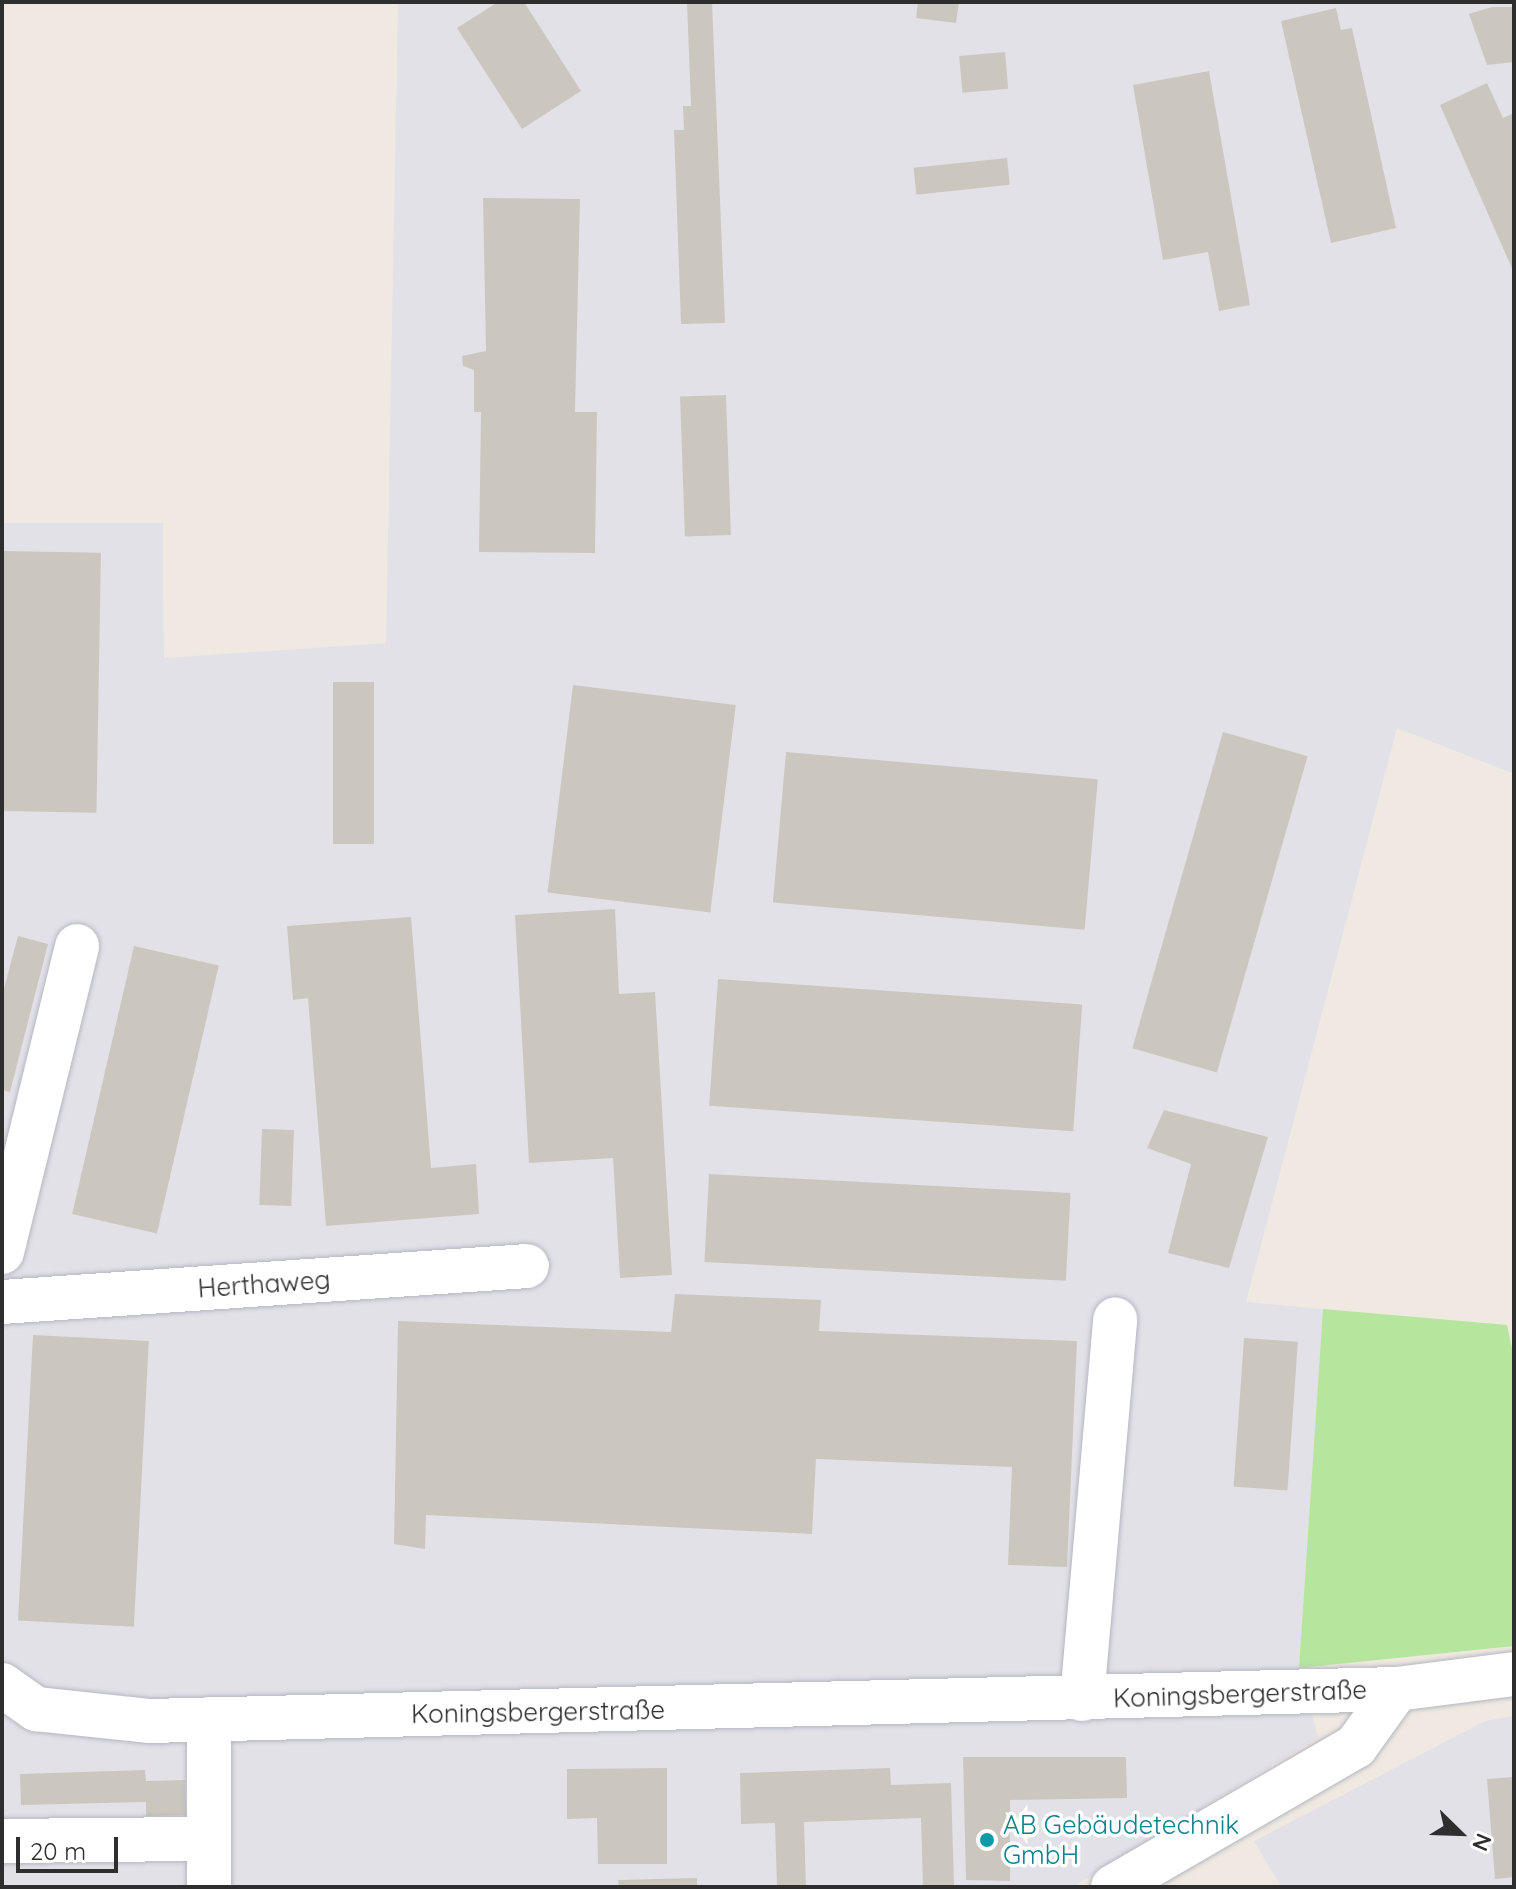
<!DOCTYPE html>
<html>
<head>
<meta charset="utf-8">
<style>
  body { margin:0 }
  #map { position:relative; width:1516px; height:1889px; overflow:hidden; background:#efe9e1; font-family:Quicksand,sans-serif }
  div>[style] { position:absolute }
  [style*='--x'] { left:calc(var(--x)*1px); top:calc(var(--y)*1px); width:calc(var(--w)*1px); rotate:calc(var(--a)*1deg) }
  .industrial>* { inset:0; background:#e3e1e8 }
  .green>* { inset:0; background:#b6e59e }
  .building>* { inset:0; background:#cbc7bf; transform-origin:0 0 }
  .roads { filter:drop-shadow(0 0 2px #b4b7c1) drop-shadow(0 0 2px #b4b7c1) }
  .minor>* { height:44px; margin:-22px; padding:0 22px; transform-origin:22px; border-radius:22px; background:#fff }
  .dots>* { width:22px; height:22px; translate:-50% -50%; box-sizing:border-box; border:4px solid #fff; border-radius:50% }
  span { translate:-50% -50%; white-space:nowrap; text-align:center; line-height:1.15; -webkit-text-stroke:7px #fff; paint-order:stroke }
  .street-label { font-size:26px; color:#2e2e2e }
  .culture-label { font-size:26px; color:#0d838f }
  .left { translate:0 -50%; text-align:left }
  .frame { position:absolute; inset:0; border:4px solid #2e2e2e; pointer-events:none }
  .north { position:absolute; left:1420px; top:1793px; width:80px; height:80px; -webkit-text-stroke:6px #fff; paint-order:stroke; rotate:113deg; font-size:22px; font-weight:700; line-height:32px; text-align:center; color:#2e2e2e }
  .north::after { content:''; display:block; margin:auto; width:28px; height:36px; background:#2e2e2e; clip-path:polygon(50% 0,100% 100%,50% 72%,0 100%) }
  .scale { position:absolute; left:16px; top:1837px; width:102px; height:36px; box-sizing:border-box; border:4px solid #2e2e2e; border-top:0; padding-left:10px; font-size:24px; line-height:28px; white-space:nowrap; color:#2e2e2e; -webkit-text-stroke:6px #fff; paint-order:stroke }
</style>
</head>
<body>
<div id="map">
  <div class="industrial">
    <i style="clip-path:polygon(398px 2px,1514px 2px,1514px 774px,1397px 728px,1246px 1302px,1323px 1309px,1299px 1668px,1318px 1737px,1073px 1887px,2px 1887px,2px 523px,163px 523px,164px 658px,386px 643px)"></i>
    <i style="clip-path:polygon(1514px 1716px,1514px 1887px,1281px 1887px,1254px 1841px,1485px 1721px)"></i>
  </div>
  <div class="green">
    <i style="clip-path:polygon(1323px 1309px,1507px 1325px,1514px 1359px,1514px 1646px,1299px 1668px)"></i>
  </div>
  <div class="building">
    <i style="clip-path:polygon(498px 2px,524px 2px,581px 91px,522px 129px,457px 28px)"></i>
    <i style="clip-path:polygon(687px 2px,712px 2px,725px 323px,681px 324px,674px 130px,684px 130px,683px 106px,691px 106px)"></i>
    <i style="clip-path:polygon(918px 2px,959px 2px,956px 23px,916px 18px)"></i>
    <i style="clip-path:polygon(1492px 7px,1514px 7px,1514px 62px,1487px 65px,1469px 14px)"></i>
    <i style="clip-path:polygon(1336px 8px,1341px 30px,1352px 28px,1396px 228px,1331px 243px,1281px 21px)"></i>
    <i style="left:1005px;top:52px;width:37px;height:46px;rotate:85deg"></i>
    <i style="clip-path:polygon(1209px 71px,1250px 305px,1219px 311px,1208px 252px,1163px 260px,1133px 85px)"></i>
    <i style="clip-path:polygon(1487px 83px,1503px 118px,1514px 113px,1514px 273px,1440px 105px)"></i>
    <i style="left:1007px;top:158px;width:27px;height:94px;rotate:84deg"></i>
    <i style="clip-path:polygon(483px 198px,580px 199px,575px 412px,597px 412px,595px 553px,479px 552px,481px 412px,474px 412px,474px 370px,463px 366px,462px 356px,486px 351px)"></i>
    <i style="left:726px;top:395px;width:140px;height:46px;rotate:88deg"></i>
    <i style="left:3px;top:551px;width:98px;height:260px;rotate:1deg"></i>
    <i style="left:333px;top:682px;width:41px;height:162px"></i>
    <i style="left:573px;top:685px;width:164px;height:209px;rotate:7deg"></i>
    <i style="left:1223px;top:732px;width:88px;height:329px;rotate:16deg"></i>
    <i style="left:786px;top:752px;width:313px;height:151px;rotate:5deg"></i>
    <i style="clip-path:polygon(615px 909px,619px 994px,655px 992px,672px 1275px,620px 1278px,613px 1158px,529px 1163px,515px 915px)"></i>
    <i style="clip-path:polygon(411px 917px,431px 1168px,476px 1164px,479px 1214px,326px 1226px,308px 998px,293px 1000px,287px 926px)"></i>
    <i style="clip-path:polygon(18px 936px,48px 944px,10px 1092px,2px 1090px,2px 996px)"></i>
    <i style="left:134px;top:946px;width:87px;height:275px;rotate:13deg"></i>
    <i style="left:718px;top:979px;width:365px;height:127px;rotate:4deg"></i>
    <i style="clip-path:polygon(1164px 1110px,1268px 1137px,1229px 1268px,1168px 1253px,1191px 1164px,1147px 1148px)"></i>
    <i style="left:262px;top:1129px;width:32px;height:76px;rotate:2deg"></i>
    <i style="left:709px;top:1174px;width:362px;height:88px;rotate:3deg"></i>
    <i style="clip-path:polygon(675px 1294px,821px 1300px,819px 1331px,1077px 1341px,1067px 1567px,1008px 1565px,1012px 1467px,816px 1459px,812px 1534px,426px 1515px,425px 1549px,394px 1544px,398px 1321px,671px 1332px)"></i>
    <i style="left:33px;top:1335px;width:116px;height:286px;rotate:3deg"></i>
    <i style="left:1244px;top:1338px;width:54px;height:149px;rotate:4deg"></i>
    <i style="clip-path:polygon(963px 1757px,1126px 1757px,1127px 1798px,1010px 1800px,1010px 1881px,966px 1880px)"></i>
    <i style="clip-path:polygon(667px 1768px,667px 1864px,598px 1864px,597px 1818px,567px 1819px,567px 1769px)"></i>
    <i style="clip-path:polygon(890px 1768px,891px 1785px,951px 1783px,954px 1887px,923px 1887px,921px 1818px,804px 1822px,806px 1887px,777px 1887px,775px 1823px,741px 1824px,740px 1773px)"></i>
    <i style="clip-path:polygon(145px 1770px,146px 1781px,185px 1780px,186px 1815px,146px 1816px,146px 1802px,21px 1805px,20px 1774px)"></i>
    <i style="clip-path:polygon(1514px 1777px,1514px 1877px,1495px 1879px,1487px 1779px)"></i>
    <i style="clip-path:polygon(697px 1878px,697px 1887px,619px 1887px,618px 1880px)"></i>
  </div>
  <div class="roads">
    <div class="minor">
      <i style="--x:2;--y:1252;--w:315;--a:-76.2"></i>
      <i style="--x:2;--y:1302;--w:526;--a:-3.92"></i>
      <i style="--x:2;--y:1685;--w:42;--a:35.2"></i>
      <i style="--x:36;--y:1709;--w:115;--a:6"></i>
      <i style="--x:150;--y:1721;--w:1247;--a:-1.47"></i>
      <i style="--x:1397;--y:1689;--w:118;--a:-7.3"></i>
      <i style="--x:1082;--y:1699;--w:381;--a:-85"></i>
      <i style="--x:209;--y:1719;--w:168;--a:90"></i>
      <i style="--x:2;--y:1841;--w:207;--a:-0.6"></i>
      <i style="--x:1113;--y:1887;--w:281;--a:-30.1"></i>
      <i style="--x:1356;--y:1746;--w:70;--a:-54.3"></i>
    </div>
  </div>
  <div class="dots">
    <i style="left:987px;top:1840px;background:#0f9aa8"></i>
  </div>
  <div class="street-label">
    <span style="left:264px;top:1284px;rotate:-4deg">Herthaweg</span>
    <span style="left:1240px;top:1694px;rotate:-2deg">Koningsbergerstraße</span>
    <span style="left:538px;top:1712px;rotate:-1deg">Koningsbergerstraße</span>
  </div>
  <div class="culture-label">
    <span class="left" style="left:1003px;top:1840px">AB Gebäudetechnik<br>GmbH</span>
  </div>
  <div class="frame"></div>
  <div class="north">N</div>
  <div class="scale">20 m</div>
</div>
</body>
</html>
